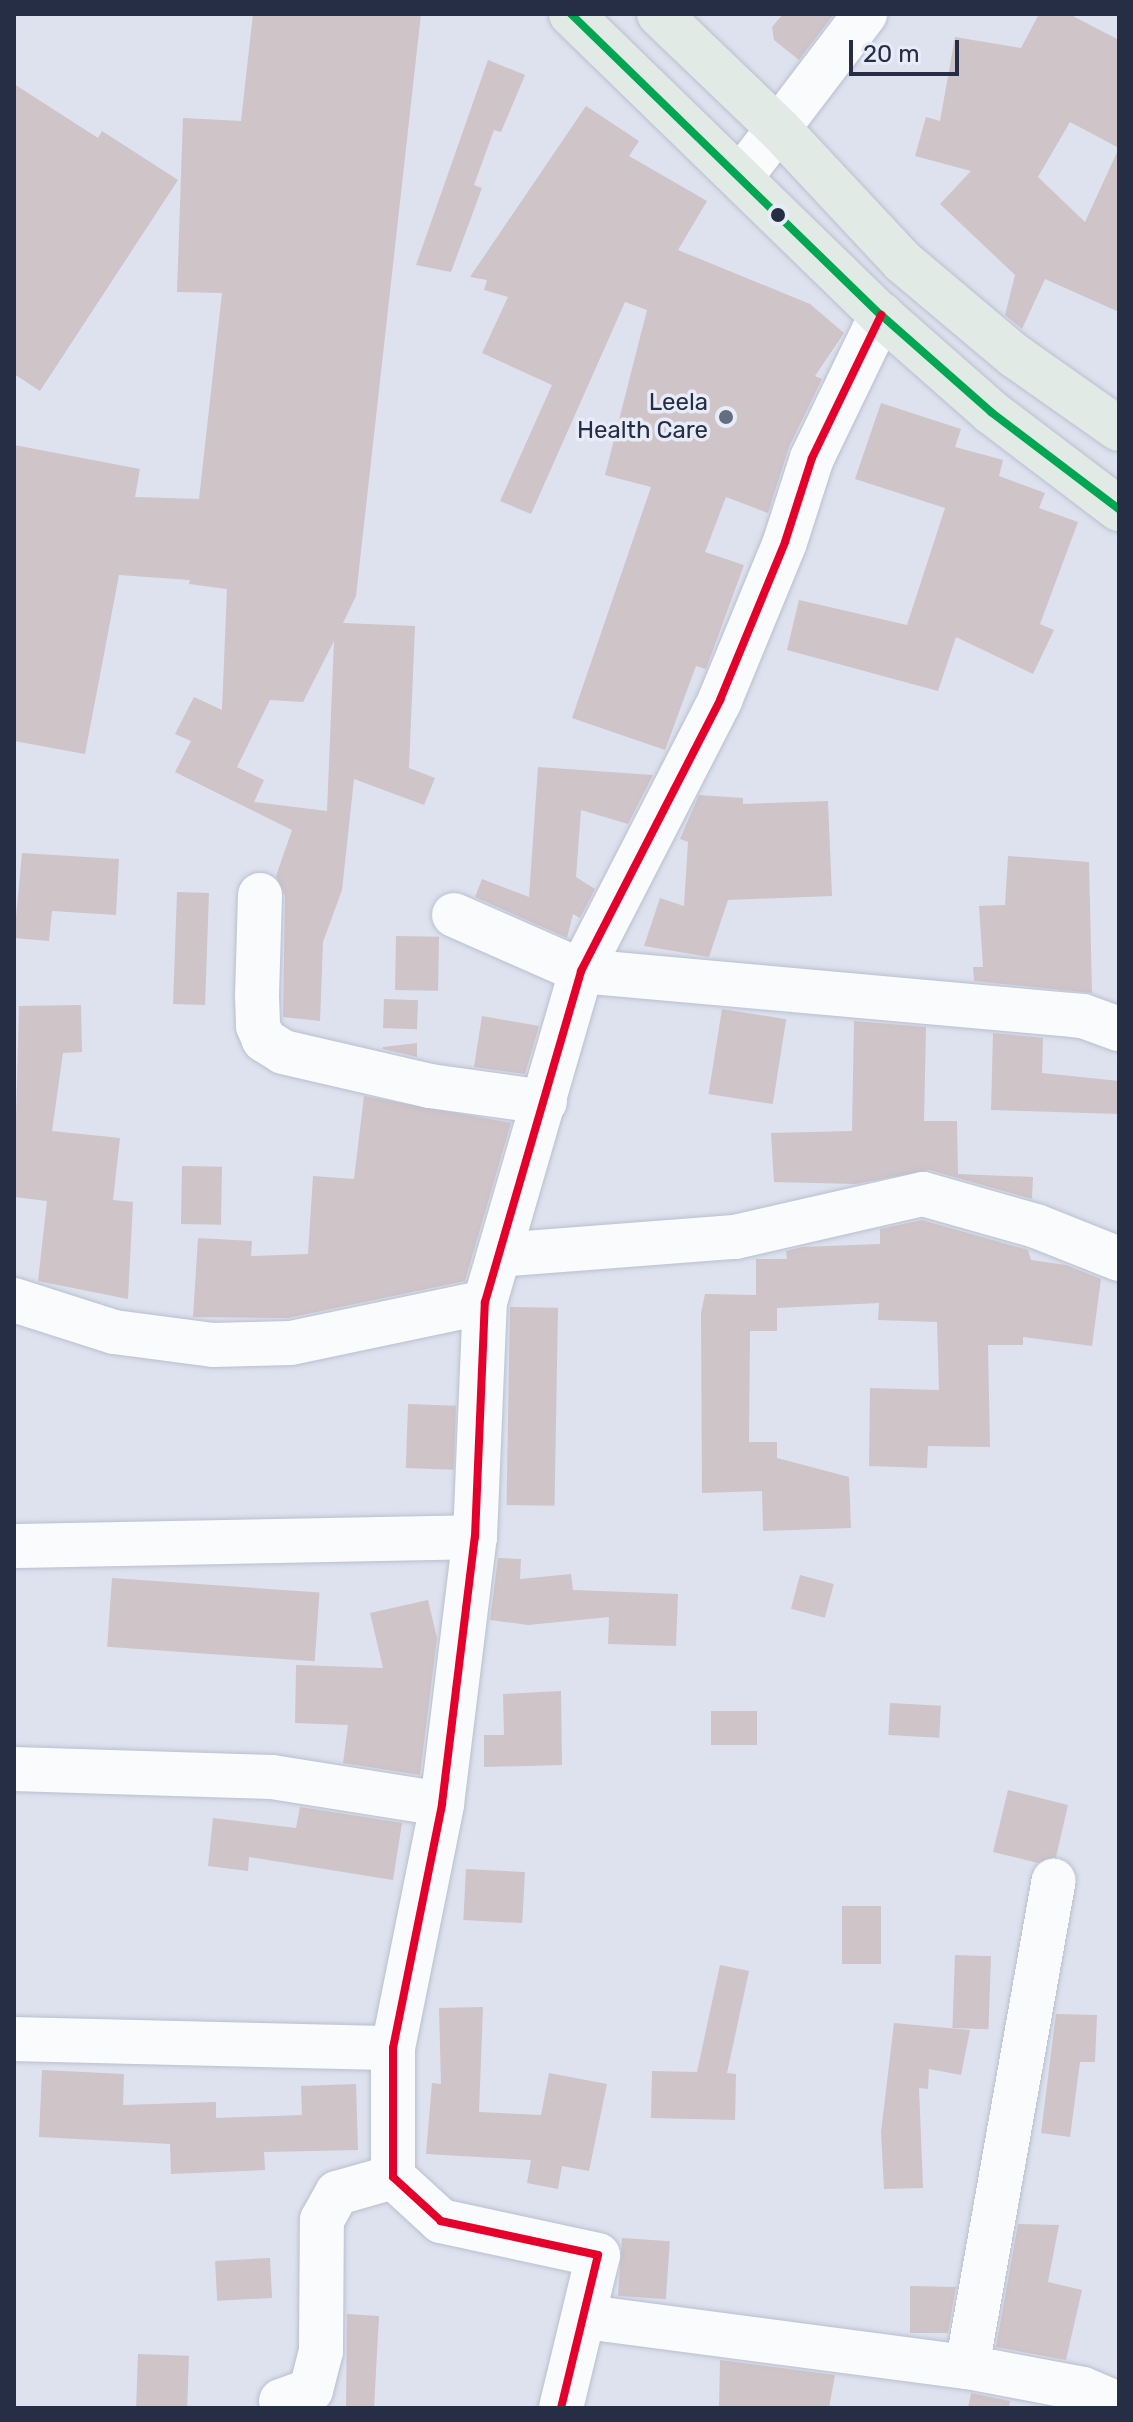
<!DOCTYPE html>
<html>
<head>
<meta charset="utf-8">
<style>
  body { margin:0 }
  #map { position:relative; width:1133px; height:2422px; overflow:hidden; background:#dde2ee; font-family:Rubik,sans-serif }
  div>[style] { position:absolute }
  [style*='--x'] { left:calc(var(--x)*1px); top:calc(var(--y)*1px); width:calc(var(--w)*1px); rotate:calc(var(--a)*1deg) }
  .building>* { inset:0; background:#cfc4c8; transform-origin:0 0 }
  .roads { filter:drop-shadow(0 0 2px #b9bfcf) drop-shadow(0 0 2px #b9bfcf) }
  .minor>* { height:44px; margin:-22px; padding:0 22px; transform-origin:22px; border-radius:22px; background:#fafbfc }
  .major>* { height:44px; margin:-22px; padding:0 22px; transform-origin:22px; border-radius:22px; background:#e2eae6 }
  .bus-1>* { height:8px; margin:-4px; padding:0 4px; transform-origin:4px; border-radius:4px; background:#00a651 }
  .bus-2>* { height:8px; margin:-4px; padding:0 4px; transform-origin:4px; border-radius:4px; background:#e4002b }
  .dots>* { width:22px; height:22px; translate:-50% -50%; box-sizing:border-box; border:4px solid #e7ecf8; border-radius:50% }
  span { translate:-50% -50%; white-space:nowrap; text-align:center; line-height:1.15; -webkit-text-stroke:7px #e7ecf8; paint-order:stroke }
  .poi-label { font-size:24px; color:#252e44 }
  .right { translate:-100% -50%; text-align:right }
  .frame { position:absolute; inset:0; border:16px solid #252e44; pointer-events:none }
  .scale { position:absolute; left:849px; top:40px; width:110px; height:36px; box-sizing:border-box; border:4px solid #252e44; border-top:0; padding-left:10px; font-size:24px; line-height:28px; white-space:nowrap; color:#252e44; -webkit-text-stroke:6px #e7ecf8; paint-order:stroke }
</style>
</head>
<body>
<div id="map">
  <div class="building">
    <i style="clip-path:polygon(evenodd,253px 14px,421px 14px,356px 596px,343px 623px,415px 626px,409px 768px,435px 778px,424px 805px,354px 779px,342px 890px,323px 942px,320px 1021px,283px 1017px,285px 896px,276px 876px,292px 830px,175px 772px,191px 741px,175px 734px,194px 697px,222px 710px,227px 589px,189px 584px,190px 580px,119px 575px,85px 754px,14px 741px,14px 445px,140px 469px,135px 497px,199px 499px,222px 293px,177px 292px,183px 118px,241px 121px,253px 14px,334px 641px,327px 811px,254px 802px,264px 780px,237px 767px,270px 700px,303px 702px,334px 641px)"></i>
    <i style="clip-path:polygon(783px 14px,834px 14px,799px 60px,774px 40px,772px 27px)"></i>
    <i style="clip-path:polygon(1039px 14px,1069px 14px,1119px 40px,1119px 148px,1070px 122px,1038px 177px,1085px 222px,1119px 148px,1119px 312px,1045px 279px,1022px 329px,1005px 315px,1015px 275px,940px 204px,971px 171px,915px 156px,926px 117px,940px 121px,955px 37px,1021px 48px)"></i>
    <i style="clip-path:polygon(488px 60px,525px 75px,501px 132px,494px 130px,474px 185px,482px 188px,451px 272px,416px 265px)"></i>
    <i style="clip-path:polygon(14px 84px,98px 138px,102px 131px,178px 180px,40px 391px,14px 374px)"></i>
    <i style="clip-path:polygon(586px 106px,639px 141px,629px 156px,707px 201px,678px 250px,810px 304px,844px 333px,815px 376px,822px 379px,789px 447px,768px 513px,726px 497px,705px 552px,744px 565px,706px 669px,696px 666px,665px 750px,572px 718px,651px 487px,605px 475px,647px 310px,625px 302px,531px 514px,500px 501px,552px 385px,482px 353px,508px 297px,484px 290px,487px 280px,470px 277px)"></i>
    <i style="clip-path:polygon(881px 403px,961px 429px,955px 447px,1003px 460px,999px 476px,1045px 493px,1039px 508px,1078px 522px,1040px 624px,1054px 630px,1033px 674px,956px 637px,938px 691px,787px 650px,799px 600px,907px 625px,945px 508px,855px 479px)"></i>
    <i style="clip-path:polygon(538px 767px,653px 775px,628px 824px,581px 810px,576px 877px,595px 889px,580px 918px,573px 914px,567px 938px,475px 897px,482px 879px,529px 897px)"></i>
    <i style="clip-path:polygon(699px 795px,743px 798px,743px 804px,828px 801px,832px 896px,728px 900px,709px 957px,644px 946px,660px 898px,684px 906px,688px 842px,680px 839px)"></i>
    <i style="clip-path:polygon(22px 853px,119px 859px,116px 915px,52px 911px,49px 941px,14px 938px)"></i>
    <i style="clip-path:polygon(1008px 856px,1089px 862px,1092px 993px,974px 981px,973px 967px,983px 967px,979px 906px,1005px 905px)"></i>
    <i style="left:177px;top:892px;width:32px;height:112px;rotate:2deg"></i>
    <i style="left:396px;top:936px;width:43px;height:54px;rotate:1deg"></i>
    <i style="left:384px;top:999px;width:34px;height:29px;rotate:2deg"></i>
    <i style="clip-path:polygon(81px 1005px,82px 1052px,63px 1053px,52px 1131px,120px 1138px,113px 1200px,133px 1202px,128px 1299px,38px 1281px,47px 1201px,14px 1197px,19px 1006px)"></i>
    <i style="left:722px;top:1009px;width:65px;height:86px;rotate:9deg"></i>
    <i style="clip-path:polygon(482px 1016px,539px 1026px,525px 1074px,474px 1067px)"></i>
    <i style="clip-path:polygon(854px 1021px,926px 1027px,924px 1121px,957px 1121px,958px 1174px,1033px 1177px,1032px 1199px,929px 1170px,856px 1184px,774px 1182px,771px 1133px,852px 1131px)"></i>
    <i style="clip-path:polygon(993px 1033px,1043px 1038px,1042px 1073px,1119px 1081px,1119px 1114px,991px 1110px)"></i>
    <i style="clip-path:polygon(417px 1043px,417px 1057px,383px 1049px,383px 1047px)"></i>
    <i style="clip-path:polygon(364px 1096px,511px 1123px,465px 1281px,288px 1318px,193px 1317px,198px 1238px,252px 1241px,251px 1256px,308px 1254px,313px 1176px,354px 1179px)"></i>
    <i style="left:182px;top:1166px;width:40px;height:58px;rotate:1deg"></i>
    <i style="clip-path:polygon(922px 1220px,1028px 1250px,1031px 1260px,1066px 1265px,1101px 1279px,1092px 1346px,1023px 1337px,1023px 1345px,988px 1345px,990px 1447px,928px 1446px,927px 1468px,869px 1466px,870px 1388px,939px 1390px,937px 1322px,878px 1320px,879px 1303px,777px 1308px,777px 1331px,750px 1331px,749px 1442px,777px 1442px,777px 1458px,849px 1477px,851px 1528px,763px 1531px,762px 1491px,702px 1493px,701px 1313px,705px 1294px,756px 1295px,756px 1259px,787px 1259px,786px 1251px,802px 1247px,880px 1244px,880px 1229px)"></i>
    <i style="left:510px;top:1307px;width:48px;height:198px;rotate:1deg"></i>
    <i style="left:408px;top:1404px;width:48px;height:64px;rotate:2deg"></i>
    <i style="clip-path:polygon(498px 1558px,521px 1559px,520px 1579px,571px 1574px,573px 1590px,678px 1594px,676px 1646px,608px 1644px,609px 1617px,528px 1625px,490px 1620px)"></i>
    <i style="left:800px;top:1575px;width:35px;height:35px;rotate:15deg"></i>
    <i style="left:112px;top:1578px;width:208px;height:69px;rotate:4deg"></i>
    <i style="clip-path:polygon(428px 1600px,437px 1638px,420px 1775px,343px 1763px,348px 1725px,295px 1723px,296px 1665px,383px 1668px,370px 1613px)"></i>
    <i style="clip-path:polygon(561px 1691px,562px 1765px,484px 1767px,484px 1735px,504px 1735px,503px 1694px)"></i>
    <i style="left:890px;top:1703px;width:51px;height:32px;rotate:3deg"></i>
    <i style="left:711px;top:1711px;width:46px;height:34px"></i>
    <i style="clip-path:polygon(1008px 1790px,1068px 1805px,1056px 1857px,1038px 1863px,993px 1852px)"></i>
    <i style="clip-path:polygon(300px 1807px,402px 1823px,393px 1880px,249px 1857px,248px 1871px,208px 1866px,213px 1818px,296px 1828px)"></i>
    <i style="left:466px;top:1869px;width:59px;height:51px;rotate:3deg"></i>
    <i style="left:842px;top:1906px;width:39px;height:58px"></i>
    <i style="left:955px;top:1955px;width:36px;height:73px;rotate:2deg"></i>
    <i style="clip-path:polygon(720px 1965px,749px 1971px,727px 2073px,736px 2074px,735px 2120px,651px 2118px,652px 2071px,697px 2072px)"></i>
    <i style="clip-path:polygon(483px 2007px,479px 2112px,541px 2115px,549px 2073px,607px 2084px,589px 2171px,562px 2166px,558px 2189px,527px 2183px,531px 2160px,426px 2154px,432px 2083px,441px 2084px,439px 2008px)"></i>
    <i style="clip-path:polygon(1056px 2014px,1097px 2015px,1095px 2062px,1080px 2062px,1070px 2137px,1041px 2133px)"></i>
    <i style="clip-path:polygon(894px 2023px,970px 2030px,961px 2075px,929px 2069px,928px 2089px,919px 2088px,923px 2188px,884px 2189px,881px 2132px)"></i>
    <i style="clip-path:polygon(42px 2070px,124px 2074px,123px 2105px,216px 2102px,216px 2118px,302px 2115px,301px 2086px,356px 2084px,358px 2150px,264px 2152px,265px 2170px,171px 2174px,170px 2144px,39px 2137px)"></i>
    <i style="clip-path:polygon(1018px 2224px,1059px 2225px,1048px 2282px,1082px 2290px,1066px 2360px,996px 2347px)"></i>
    <i style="left:622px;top:2238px;width:48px;height:58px;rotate:4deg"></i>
    <i style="left:270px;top:2258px;width:40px;height:55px;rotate:87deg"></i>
    <i style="clip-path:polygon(910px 2286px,956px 2287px,948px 2333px,910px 2333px)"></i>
    <i style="clip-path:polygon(347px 2314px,379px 2316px,374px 2408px,346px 2408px)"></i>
    <i style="left:138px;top:2354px;width:51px;height:54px;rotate:2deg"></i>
    <i style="clip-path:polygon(720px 2360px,835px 2375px,829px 2408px,719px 2408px)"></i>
    <i style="clip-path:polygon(971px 2393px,1010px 2401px,1009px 2408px,968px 2408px)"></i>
  </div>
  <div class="roads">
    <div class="minor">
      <i style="--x:741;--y:177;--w:205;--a:-52.7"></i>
      <i style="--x:260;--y:895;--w:100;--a:91.7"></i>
      <i style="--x:257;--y:995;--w:31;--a:88"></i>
      <i style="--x:258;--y:1026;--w:15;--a:67"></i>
      <i style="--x:264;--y:1040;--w:22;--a:32"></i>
      <i style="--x:283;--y:1052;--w:151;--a:13"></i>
      <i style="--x:430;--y:1086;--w:116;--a:7.9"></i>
      <i style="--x:454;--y:915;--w:139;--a:23.8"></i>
      <i style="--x:581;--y:971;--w:504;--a:5.12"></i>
      <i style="--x:1083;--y:1016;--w:38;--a:20"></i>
      <i style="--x:499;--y:1255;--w:237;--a:-4.4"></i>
      <i style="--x:735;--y:1237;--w:193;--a:-12.9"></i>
      <i style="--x:923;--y:1194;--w:117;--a:15.8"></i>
      <i style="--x:1036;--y:1226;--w:89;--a:21.7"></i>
      <i style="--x:14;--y:1300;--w:105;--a:17.7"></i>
      <i style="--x:114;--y:1332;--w:100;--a:7.5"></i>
      <i style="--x:213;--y:1345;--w:78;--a:-1.5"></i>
      <i style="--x:291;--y:1343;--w:198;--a:-11.9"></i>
      <i style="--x:14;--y:1546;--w:461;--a:-1.1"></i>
      <i style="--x:14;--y:1769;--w:258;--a:1.8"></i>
      <i style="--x:272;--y:1777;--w:172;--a:9"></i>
      <i style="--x:14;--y:2039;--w:379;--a:1.4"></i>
      <i style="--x:586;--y:2317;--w:384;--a:7.5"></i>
      <i style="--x:967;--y:2367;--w:118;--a:10.7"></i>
      <i style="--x:1083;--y:2389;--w:39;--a:23"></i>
      <i style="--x:967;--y:2367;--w:494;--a:-79.9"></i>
      <i style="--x:281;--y:2401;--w:32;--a:-20"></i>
      <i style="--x:311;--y:2390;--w:40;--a:-75.6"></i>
      <i style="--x:321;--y:2351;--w:131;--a:-89.6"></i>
      <i style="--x:322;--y:2220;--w:31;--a:-61"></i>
      <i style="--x:337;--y:2193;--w:58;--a:-15.9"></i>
      <i style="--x:561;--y:2408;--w:157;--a:-76.4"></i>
      <i style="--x:598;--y:2255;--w:161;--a:-167.8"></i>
      <i style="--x:441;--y:2221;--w:65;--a:-137.5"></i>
      <i style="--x:393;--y:2177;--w:129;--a:-90"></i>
      <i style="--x:393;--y:2048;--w:249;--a:-78.6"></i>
      <i style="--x:442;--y:1804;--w:269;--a:-83"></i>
      <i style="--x:475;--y:1537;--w:235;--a:-87.6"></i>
      <i style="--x:485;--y:1302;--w:345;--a:-73.8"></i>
      <i style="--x:581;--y:971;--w:305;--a:-62.8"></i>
      <i style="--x:720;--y:700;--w:171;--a:-67.6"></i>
      <i style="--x:785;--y:542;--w:88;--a:-72.2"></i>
      <i style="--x:812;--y:458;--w:159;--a:-64.2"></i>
    </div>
    <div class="major">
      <i style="--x:571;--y:14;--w:432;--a:44.2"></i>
      <i style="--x:881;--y:315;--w:147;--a:41.4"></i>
      <i style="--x:991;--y:412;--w:161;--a:37.2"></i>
      <i style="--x:659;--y:14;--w:168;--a:43.8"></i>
      <i style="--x:780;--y:130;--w:179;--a:47"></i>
      <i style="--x:902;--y:261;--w:148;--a:40.1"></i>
      <i style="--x:1015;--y:356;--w:127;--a:35.1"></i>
    </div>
  </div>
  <div class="bus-1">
    <i style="--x:571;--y:14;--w:432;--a:44.2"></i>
    <i style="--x:881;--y:315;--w:147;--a:41.4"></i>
    <i style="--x:991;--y:412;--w:161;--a:37.2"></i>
  </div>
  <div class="bus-2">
    <i style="--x:561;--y:2408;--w:157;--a:-76.4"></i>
    <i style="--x:598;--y:2255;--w:161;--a:-167.8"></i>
    <i style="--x:441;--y:2221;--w:65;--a:-137.5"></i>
    <i style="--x:393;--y:2177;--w:129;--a:-90"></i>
    <i style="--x:393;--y:2048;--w:249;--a:-78.6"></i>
    <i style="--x:442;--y:1804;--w:269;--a:-83"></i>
    <i style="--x:475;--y:1537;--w:235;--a:-87.6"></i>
    <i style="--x:485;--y:1302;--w:345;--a:-73.8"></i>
    <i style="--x:581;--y:971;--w:305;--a:-62.8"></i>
    <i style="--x:720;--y:700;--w:171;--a:-67.6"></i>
    <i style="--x:785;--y:542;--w:88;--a:-72.2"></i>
    <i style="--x:812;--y:458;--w:159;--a:-64.2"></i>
  </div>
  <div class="dots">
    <i style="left:778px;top:215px;background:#252e44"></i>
    <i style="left:726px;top:417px;background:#656d80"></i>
  </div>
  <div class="poi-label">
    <span class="right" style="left:708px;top:417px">Leela<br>Health Care</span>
  </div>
  <div class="frame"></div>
  <div class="scale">20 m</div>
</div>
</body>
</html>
